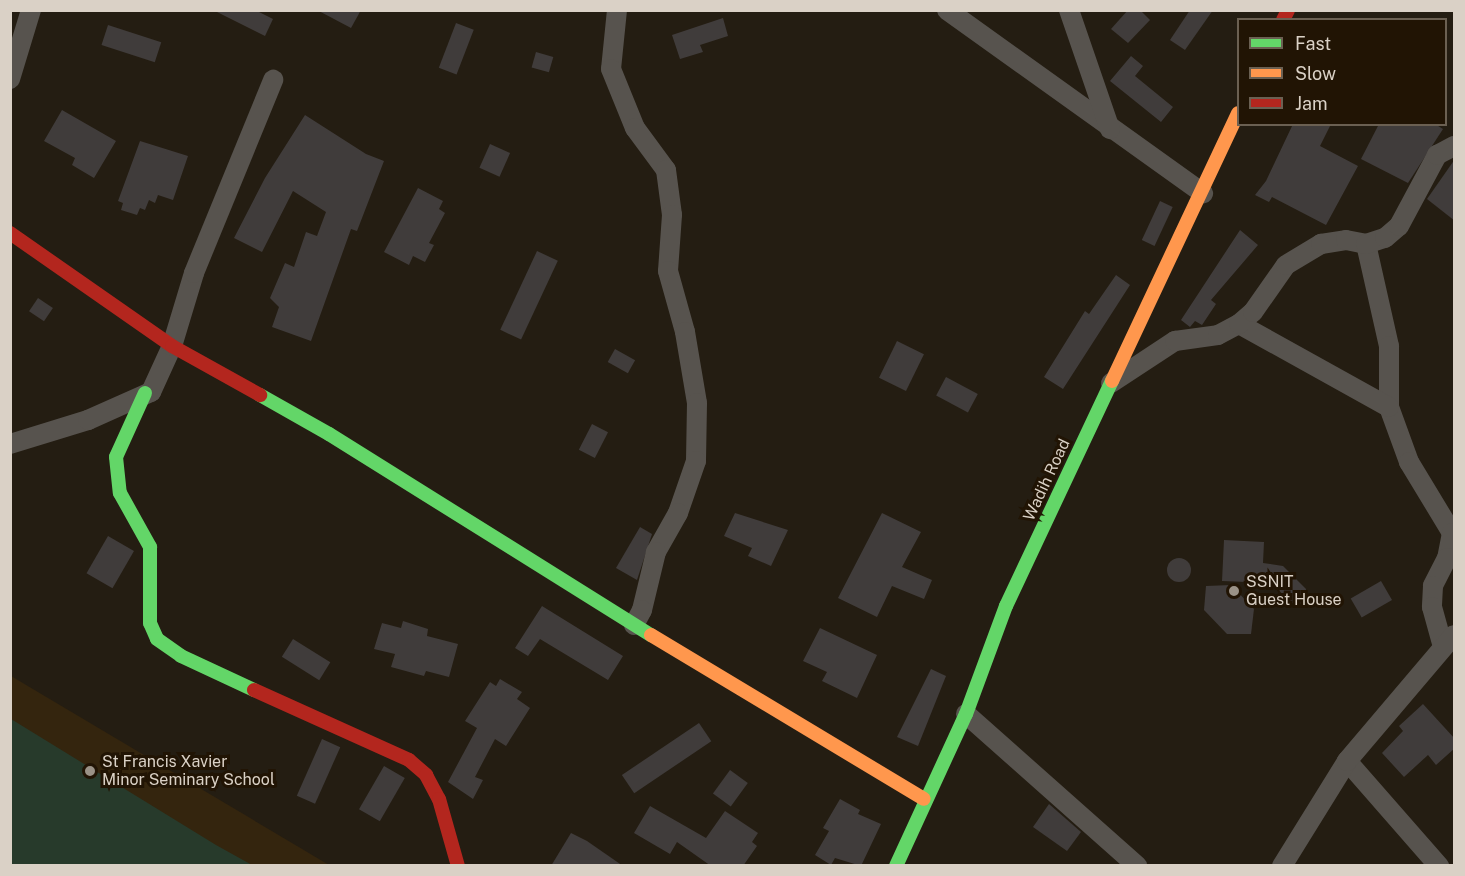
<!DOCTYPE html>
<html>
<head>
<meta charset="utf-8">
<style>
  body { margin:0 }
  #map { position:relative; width:1465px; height:876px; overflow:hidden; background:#241d12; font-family:"Public Sans",sans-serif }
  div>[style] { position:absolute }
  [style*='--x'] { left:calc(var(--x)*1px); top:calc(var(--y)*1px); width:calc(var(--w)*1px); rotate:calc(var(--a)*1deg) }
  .built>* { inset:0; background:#34250e }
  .green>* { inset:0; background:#273a2b }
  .building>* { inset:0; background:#403c3b; transform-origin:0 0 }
  .round { border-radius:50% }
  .street>* { height:20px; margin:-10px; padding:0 10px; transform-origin:10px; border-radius:10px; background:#57534e }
  .fast>* { height:14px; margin:-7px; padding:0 7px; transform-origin:7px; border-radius:7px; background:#63d668 }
  .slow>* { height:14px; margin:-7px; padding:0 7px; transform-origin:7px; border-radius:7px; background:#ff974d }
  .jam>* { height:14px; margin:-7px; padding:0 7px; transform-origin:7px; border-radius:7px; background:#b3261e }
  .dots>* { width:16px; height:16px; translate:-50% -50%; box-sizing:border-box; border:3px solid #211404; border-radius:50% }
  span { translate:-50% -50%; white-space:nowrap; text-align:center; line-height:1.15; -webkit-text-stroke:6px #211404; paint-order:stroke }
  .street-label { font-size:16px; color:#dad1c6 }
  .poi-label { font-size:16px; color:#dad1c6 }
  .left { translate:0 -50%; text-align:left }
  .frame { position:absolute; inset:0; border:12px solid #dad1c6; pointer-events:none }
  .legend { position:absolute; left:1237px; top:18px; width:210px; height:108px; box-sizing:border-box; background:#211404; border:2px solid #6b6052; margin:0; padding:8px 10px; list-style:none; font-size:18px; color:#dad1c6 }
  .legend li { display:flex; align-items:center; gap:12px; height:30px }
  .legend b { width:30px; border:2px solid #6b6052 }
</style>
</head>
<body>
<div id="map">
  <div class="built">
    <i style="clip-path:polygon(11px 676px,329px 865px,11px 866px)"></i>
  </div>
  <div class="green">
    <i style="clip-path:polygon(11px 719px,216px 845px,252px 865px,11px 865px)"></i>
  </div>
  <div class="building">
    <i style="clip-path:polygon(213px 10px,255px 10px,273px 19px,265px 36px)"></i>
    <i style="clip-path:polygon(317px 10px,361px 10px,351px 28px)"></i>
    <i style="clip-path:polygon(1128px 10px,1140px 10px,1150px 20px,1128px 43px,1111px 29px)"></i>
    <i style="clip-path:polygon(1190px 10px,1213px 10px,1185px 50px,1170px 40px)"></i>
    <i style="clip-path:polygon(723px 18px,728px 36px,700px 45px,703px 52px,680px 59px,672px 35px)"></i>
    <i style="left:456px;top:23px;width:19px;height:48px;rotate:21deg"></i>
    <i style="left:108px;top:25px;width:56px;height:21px;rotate:18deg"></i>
    <i style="left:536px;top:52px;width:18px;height:16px;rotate:16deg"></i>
    <i style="clip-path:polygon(1131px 56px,1143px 66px,1135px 76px,1173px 107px,1161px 122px,1110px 81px)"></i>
    <i style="clip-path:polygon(62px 110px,116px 141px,94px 178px,72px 165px,75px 158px,44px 141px)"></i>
    <i style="clip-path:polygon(305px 115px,366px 154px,384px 161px,357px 231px,351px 229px,311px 341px,272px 327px,279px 307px,270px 298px,285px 263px,294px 267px,306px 232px,317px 236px,326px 212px,293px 191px,262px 252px,234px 238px,265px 178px)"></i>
    <i style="clip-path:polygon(1293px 124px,1331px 124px,1320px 146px,1358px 166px,1326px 225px,1272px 197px,1269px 202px,1255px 195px,1266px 181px)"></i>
    <i style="clip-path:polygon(1379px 124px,1435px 124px,1443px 129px,1408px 183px,1361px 159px)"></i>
    <i style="clip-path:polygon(140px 141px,188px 156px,173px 200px,158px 195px,155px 203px,149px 200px,145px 210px,140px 208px,137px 215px,121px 210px,123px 203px,118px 201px)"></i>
    <i style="left:490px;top:144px;width:22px;height:26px;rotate:24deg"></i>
    <i style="clip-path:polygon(1455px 159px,1455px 221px,1427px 199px)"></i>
    <i style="clip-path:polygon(418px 188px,443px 201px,439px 209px,445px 213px,429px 243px,434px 245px,425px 262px,413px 256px,409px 265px,384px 252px)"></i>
    <i style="left:1160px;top:201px;width:14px;height:43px;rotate:25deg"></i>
    <i style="clip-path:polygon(1240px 230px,1258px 245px,1211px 300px,1216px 304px,1202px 325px,1195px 321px,1190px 327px,1181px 320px)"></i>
    <i style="left:537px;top:251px;width:23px;height:87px;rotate:25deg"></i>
    <i style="clip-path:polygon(1116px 275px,1130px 285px,1063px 389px,1044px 377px,1085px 311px,1089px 314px)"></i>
    <i style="left:38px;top:298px;width:18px;height:16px;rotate:34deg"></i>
    <i style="left:897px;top:341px;width:30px;height:41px;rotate:26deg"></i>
    <i style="left:615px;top:349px;width:23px;height:15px;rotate:29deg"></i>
    <i style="left:946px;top:377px;width:36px;height:21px;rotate:28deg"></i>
    <i style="left:592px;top:424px;width:18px;height:29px;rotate:27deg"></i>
    <i style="clip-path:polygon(735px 513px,788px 530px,771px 566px,748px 556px,752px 548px,724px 536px)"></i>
    <i style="clip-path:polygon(882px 513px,921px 532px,902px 567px,932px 580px,924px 599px,892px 586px,877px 617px,838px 598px)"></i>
    <i style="clip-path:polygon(640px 527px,652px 534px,637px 580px,616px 568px)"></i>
    <i style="left:108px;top:536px;width:30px;height:43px;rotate:30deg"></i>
    <i style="clip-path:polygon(1224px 540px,1264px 542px,1263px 563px,1283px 566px,1306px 589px,1305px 604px,1291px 603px,1272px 583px,1222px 581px)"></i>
    <i class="round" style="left:1167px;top:558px;width:24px;height:24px"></i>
    <i style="left:1381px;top:581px;width:22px;height:35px;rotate:60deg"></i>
    <i style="clip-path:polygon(1231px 585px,1254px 609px,1251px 634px,1227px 634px,1204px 610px,1206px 586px)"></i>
    <i style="clip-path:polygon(542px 606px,623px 656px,608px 680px,540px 639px,528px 656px,515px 648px)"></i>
    <i style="clip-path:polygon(403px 621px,428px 629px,427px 636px,458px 644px,449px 677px,426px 671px,424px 676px,391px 667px,395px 654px,374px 649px,382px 623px,401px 628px)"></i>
    <i style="clip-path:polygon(820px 628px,877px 655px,857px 698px,822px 681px,827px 672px,803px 661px)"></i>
    <i style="left:293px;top:639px;width:44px;height:21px;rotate:32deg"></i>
    <i style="clip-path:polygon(931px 669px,946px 676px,918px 746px,897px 737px)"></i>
    <i style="clip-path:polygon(500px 679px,522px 692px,517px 699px,530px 708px,506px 746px,495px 739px,475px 777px,483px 780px,473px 799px,448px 782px,477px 728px,465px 721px,490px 682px,496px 686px)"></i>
    <i style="clip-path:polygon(1423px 704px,1455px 739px,1455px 748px,1436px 765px,1428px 755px,1404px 777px,1382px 753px,1403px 731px,1399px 726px)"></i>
    <i style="left:699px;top:723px;width:22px;height:93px;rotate:56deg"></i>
    <i style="left:322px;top:739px;width:20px;height:62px;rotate:24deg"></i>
    <i style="left:384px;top:766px;width:24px;height:50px;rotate:30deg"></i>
    <i style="left:730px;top:770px;width:22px;height:29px;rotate:36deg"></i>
    <i style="clip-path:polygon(840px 799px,860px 810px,858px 814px,881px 824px,861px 866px,835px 858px,831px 865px,815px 855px,829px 831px,823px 828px)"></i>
    <i style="clip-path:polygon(1049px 804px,1081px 832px,1067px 851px,1033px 827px)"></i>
    <i style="clip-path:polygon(650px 806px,706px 838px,725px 811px,758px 833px,752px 842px,757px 846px,743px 866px,711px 866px,677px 842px,670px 854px,634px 833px)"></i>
    <i style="clip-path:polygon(571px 833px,587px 841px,623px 866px,551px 866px)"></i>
  </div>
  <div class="street">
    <i style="--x:617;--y:10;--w:59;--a:95.8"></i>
    <i style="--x:611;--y:69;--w:64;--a:67.9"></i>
    <i style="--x:635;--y:128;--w:52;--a:53.6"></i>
    <i style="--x:666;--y:170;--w:45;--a:82.4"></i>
    <i style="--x:672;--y:215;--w:56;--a:94.1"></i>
    <i style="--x:668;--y:271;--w:63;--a:74.4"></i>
    <i style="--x:685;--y:332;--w:72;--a:80.4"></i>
    <i style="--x:697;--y:403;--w:58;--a:91"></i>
    <i style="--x:696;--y:461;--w:55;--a:109.1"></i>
    <i style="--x:678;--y:513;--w:45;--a:119.4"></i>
    <i style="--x:656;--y:552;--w:60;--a:103.6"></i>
    <i style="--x:642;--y:610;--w:17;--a:118"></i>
    <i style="--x:947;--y:10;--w:315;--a:35.6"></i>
    <i style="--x:1069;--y:10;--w:126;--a:71"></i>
    <i style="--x:10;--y:79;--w:72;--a:-73.1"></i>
    <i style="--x:1366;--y:244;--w:105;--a:77.3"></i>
    <i style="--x:1389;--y:346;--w:61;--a:90"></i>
    <i style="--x:1389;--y:407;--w:59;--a:70"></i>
    <i style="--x:1409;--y:462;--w:83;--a:58.8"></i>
    <i style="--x:1452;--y:533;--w:25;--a:101"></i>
    <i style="--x:1447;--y:558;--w:31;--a:117"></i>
    <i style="--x:1433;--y:586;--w:21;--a:93"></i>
    <i style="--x:1432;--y:607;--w:41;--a:74.6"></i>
    <i style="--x:1239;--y:324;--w:171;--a:29"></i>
    <i style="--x:1111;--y:383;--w:77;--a:-33.3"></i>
    <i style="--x:1175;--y:341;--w:43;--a:-7.9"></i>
    <i style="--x:1218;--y:335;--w:24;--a:-28"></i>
    <i style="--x:1239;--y:324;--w:18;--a:-41"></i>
    <i style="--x:1253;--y:312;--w:57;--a:-54.9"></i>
    <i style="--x:1286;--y:265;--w:41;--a:-31"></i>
    <i style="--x:1321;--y:244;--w:25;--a:-9"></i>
    <i style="--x:1346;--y:240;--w:20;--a:11"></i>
    <i style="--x:1366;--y:244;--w:20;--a:-18"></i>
    <i style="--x:1385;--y:238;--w:18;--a:-41"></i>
    <i style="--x:1399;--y:226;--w:81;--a:-61.8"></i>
    <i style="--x:1437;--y:155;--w:19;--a:-28"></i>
    <i style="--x:10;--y:444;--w:82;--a:-17.1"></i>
    <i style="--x:88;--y:420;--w:69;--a:-24"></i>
    <i style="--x:151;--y:392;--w:51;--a:-65.5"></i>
    <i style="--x:172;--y:346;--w:76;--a:-73.2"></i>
    <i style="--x:194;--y:273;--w:209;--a:-67.7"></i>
    <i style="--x:966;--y:714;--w:229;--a:41.6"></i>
    <i style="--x:1347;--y:761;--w:140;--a:48.8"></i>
    <i style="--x:1282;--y:866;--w:123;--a:-58.2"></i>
    <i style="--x:1347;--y:761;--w:165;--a:-49.7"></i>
  </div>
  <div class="fast">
    <i style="--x:145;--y:393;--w:70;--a:114.4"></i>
    <i style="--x:116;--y:457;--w:36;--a:84"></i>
    <i style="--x:120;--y:493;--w:62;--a:60.9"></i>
    <i style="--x:150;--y:547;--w:76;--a:90"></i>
    <i style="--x:150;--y:623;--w:17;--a:66"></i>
    <i style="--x:157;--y:639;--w:29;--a:35"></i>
    <i style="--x:181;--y:656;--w:81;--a:25"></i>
    <i style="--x:260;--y:395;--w:79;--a:29.5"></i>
    <i style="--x:329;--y:434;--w:380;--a:32"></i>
    <i style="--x:896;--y:866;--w:167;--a:-65.3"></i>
    <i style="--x:966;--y:714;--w:115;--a:-69.7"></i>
    <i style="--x:1006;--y:606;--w:249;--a:-64.8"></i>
  </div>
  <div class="slow">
    <i style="--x:1112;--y:381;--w:296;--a:-64.8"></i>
    <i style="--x:651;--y:635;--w:318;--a:31"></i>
  </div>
  <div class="jam">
    <i style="--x:1283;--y:20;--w:11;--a:-63"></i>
    <i style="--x:10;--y:233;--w:198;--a:34.9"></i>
    <i style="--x:172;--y:346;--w:101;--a:29.1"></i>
    <i style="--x:254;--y:690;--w:170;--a:24.3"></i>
    <i style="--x:409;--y:760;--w:23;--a:41"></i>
    <i style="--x:426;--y:775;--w:27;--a:62"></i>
    <i style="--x:439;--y:799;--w:70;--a:74.2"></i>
  </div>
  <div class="dots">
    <i style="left:1234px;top:591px;background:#9a9287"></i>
    <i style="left:90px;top:771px;background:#9a9287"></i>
  </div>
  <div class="street-label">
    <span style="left:1047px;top:480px;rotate:-65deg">Wadih Road</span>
  </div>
  <div class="poi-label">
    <span class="left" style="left:1246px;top:591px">SSNIT<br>Guest House</span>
    <span class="left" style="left:102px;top:771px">St Francis Xavier<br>Minor Seminary School</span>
  </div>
  <div class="frame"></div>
  <ul class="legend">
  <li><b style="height:8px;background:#63d668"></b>Fast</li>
  <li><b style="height:8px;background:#ff974d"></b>Slow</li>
  <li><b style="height:8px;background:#b3261e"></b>Jam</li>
  </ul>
</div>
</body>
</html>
